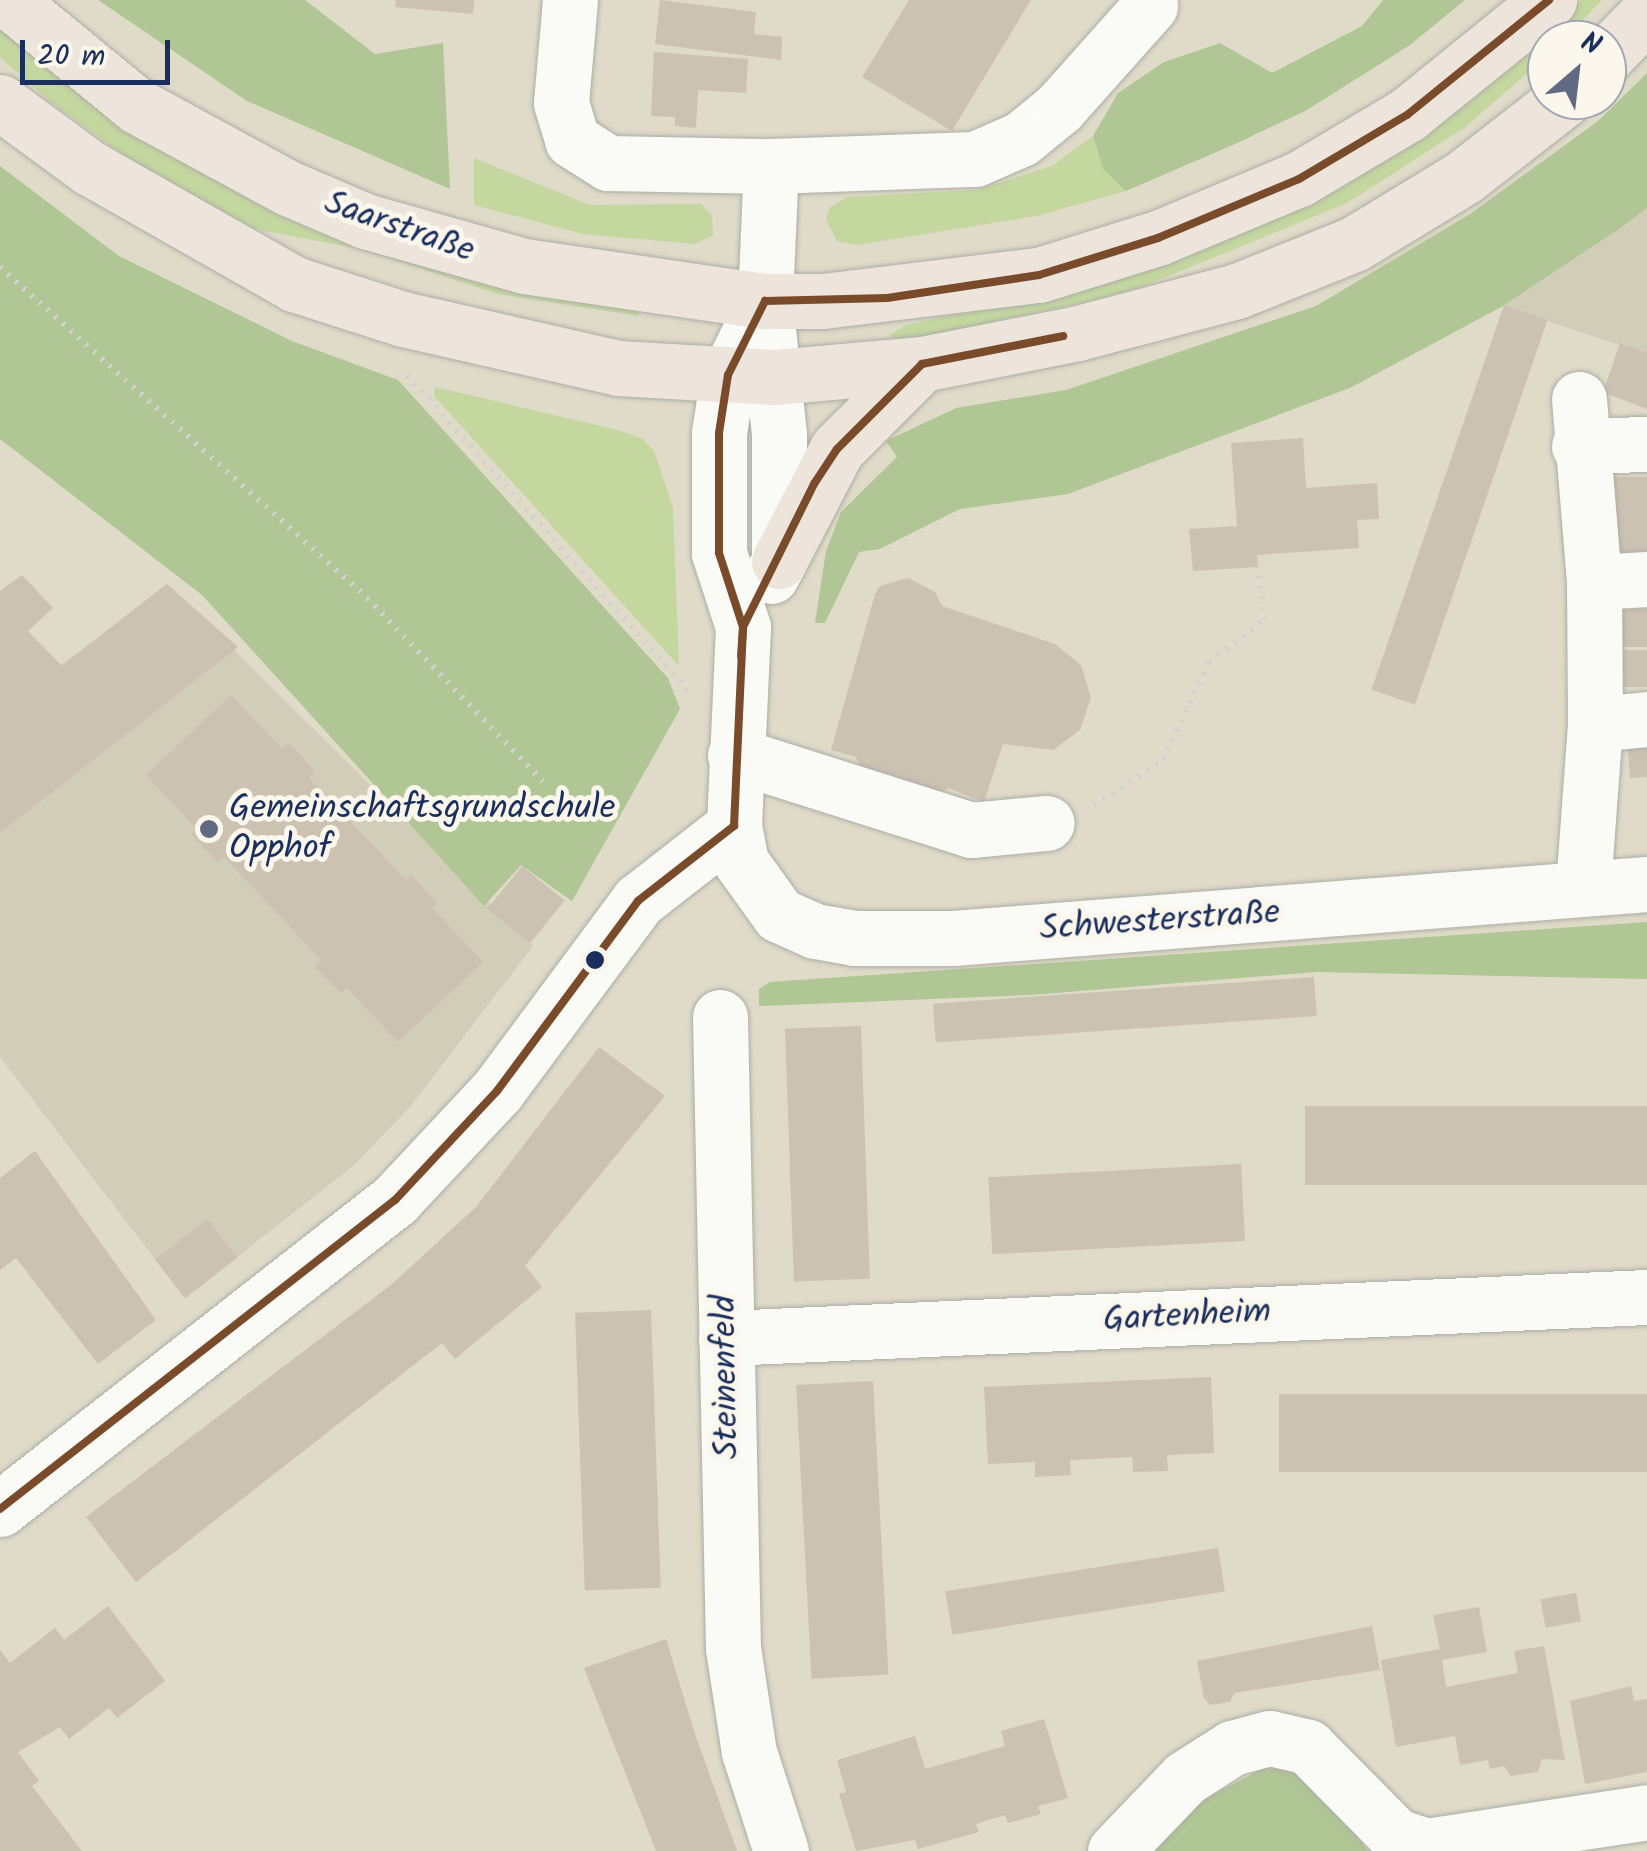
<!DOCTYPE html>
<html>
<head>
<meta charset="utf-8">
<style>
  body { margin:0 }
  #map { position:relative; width:1647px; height:1851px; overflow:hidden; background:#dfdbc8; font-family:Kalam,sans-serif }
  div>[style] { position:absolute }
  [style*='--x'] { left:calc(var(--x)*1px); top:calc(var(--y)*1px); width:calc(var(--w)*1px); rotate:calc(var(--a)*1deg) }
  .built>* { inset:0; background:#d2cdb8 }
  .green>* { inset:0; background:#c3d79f }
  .forest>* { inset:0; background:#b0c695 }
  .building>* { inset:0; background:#ccc2b1; transform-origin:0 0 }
  .path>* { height:6px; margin-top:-3px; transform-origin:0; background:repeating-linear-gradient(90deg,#d1d1cf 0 2.5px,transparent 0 10.5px) }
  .roads { filter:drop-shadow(0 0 2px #aeada6) drop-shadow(0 0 2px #aeada6) }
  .minor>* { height:55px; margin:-27.5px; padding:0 27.5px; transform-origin:27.5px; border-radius:27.5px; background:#fafaf7 }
  .major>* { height:55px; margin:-27.5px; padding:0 27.5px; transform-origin:27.5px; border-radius:27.5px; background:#ede4dc }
  .bus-1>* { height:8px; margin:-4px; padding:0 4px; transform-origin:4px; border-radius:4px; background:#7a4b2a }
  .dots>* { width:28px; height:28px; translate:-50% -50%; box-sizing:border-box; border:5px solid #fbf7ec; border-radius:50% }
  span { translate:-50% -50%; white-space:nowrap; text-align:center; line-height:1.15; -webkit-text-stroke:10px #fbf7ec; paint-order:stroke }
  .street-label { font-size:35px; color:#1b2f5e }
  .poi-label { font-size:35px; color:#1b2f5e }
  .left { translate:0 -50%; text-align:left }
  .north { position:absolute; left:1527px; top:20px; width:100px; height:100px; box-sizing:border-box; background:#fbf7ec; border:2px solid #a1a7b3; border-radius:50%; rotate:28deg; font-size:28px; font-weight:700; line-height:40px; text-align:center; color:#1b2f5e }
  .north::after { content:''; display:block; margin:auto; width:35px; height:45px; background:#606b83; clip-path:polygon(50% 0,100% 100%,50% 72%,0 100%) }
  .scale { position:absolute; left:20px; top:40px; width:150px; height:45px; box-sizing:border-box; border:5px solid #1b2f5e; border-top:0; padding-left:12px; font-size:30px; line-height:35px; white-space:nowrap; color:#1b2f5e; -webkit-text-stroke:8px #fbf7ec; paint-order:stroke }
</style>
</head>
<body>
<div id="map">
  <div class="built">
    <i style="clip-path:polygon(1647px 208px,1647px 354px,1503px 306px,1619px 229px)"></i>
    <i style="clip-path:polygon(167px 584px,533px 946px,410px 1107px,353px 1166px,185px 1298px,0 1057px,0 712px)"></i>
  </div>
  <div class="green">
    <i style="clip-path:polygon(1581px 0,1602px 0,1563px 40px,1547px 40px,1547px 56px,1464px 128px,1347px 203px,1127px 293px,895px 343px,890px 335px,905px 325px,1114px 282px,1304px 206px,1452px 113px,1522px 59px)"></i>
    <i style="clip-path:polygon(0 26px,98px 104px,639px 309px,639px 316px,498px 294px,360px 249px,254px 229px,163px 184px,48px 100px,0 57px)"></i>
    <i style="clip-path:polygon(1093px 136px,1103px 169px,1126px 191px,1036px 216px,857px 245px,837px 241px,826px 220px,830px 207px,847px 197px,977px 190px,1052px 166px)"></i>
    <i style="clip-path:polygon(474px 158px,590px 205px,701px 204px,712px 216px,713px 235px,695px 244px,583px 234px,474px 205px)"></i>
    <i style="clip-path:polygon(435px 387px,618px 430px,643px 439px,654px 451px,673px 508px,679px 666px,434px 396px)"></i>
  </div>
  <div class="forest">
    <i style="clip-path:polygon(98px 0,305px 0,375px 54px,443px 43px,450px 189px,247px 101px)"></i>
    <i style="clip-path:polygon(1383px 0,1465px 0,1410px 45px,1307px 110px,1235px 144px,1126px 191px,1103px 169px,1093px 136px,1118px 93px,1164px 62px,1220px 43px,1272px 73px,1362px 26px)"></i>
    <i style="clip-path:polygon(1647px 73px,1647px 208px,1619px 229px,1503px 306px,1352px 387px,1068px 494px,960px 509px,880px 549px,859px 552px,825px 623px,815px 623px,826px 551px,841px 512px,897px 457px,886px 441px,956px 408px,1066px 390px,1316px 306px,1470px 214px,1598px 121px)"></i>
    <i style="clip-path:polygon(0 166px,119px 256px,292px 341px,398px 380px,668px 678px,680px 709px,572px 901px,521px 865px,484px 906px,202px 595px,0 439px)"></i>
    <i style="clip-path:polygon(1647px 922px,1647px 979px,1317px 972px,1031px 995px,759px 1006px,759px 989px,770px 982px)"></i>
    <i style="clip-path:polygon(1264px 1768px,1310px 1772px,1368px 1851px,1154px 1851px,1204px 1799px)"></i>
  </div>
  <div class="building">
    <i style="clip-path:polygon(396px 0,474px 0,473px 14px,395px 7px)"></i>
    <i style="clip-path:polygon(660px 0,756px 12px,754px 34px,782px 37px,781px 60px,655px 44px)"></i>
    <i style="clip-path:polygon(909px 0,1031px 0,952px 131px,862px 77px)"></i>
    <i style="clip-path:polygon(654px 52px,748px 59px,746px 93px,698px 90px,696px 128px,675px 126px,675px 117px,651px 116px)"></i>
    <i style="left:1504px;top:305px;width:46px;height:407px;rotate:19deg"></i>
    <i style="clip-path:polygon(1620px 343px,1647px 353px,1647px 409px,1603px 392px)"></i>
    <i style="clip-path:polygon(1303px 438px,1306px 488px,1377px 483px,1379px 519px,1357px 520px,1359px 548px,1257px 555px,1258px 567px,1193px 571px,1189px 529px,1237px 526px,1231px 443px)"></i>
    <i style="left:1647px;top:477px;width:77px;height:37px;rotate:90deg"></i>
    <i style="clip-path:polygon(22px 575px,53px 608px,28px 631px,62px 666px,167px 584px,238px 647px,0 833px,0 591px)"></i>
    <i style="clip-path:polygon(908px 578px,935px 592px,942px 606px,1055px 644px,1081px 665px,1091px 698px,1080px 730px,1053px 750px,1003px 744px,984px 802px,948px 788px,928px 801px,903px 792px,894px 775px,860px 767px,856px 757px,831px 750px,875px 594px,880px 586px)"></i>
    <i style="left:1647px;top:609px;width:38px;height:27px;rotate:90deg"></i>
    <i style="left:1647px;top:650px;width:37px;height:24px;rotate:90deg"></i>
    <i style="clip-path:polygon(231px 695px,282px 749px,289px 743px,315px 771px,308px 777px,406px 880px,411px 875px,437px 903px,432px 908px,483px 962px,398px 1042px,347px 988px,341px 993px,314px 966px,321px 960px,224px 857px,218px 863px,191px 834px,197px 829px,146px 775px)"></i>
    <i style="clip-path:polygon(1647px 738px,1647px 777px,1630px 778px,1627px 739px)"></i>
    <i style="left:522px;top:866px;width:55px;height:55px;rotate:39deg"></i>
    <i style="left:1314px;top:977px;width:39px;height:382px;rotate:86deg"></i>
    <i style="left:861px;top:1026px;width:253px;height:76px;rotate:88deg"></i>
    <i style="clip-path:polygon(599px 1047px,665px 1096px,525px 1266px,542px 1287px,455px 1359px,442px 1343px,136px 1582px,86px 1517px,392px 1284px,476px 1207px)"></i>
    <i style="left:1647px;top:1106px;width:79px;height:342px;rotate:90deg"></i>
    <i style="clip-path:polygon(35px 1151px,156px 1320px,98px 1364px,16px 1258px,0 1270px,0 1178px)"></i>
    <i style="left:1241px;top:1164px;width:77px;height:253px;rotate:87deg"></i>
    <i style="left:207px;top:1219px;width:49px;height:66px;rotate:52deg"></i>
    <i style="left:651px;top:1310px;width:278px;height:76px;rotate:88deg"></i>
    <i style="clip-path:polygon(1211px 1377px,1214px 1453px,1167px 1455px,1168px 1471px,1133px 1472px,1132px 1457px,1070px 1460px,1071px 1475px,1035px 1477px,1035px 1462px,988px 1464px,984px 1387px)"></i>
    <i style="left:873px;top:1381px;width:294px;height:77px;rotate:87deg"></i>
    <i style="left:1647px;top:1394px;width:78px;height:368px;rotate:90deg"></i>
    <i style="left:1218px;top:1548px;width:44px;height:276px;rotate:81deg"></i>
    <i style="left:1576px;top:1593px;width:29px;height:36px;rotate:80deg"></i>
    <i style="clip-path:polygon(108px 1606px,165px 1681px,117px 1718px,109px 1708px,69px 1739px,60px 1727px,18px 1752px,39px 1781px,32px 1786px,82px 1851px,0 1851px,0 1650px,10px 1663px,55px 1628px,64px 1640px)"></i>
    <i style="clip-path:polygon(1479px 1607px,1487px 1652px,1442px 1660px,1446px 1687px,1518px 1673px,1514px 1651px,1544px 1646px,1565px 1760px,1542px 1759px,1538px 1772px,1511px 1776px,1504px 1766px,1490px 1769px,1488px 1760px,1460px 1765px,1455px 1736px,1396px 1747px,1381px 1660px,1440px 1649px,1433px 1615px)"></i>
    <i style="clip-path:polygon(1372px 1626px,1380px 1670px,1234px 1693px,1230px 1702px,1210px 1705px,1204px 1698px,1197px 1661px)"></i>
    <i style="clip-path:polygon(666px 1639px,695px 1734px,737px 1851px,656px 1851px,584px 1668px)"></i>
    <i style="clip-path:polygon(1631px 1686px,1634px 1701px,1647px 1699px,1647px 1772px,1585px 1784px,1570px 1701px)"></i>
    <i style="clip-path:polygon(1044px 1719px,1068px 1798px,1038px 1806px,1041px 1814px,1008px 1823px,1005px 1815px,976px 1824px,979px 1832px,918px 1849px,915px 1840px,856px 1851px,839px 1794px,846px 1792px,837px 1760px,915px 1736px,925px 1769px,1005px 1746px,1001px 1731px)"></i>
  </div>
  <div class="path">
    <i style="--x:0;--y:267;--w:494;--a:42"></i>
    <i style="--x:367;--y:598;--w:262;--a:46.2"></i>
    <i style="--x:407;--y:375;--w:422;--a:48.3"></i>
    <i style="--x:1094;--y:805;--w:82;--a:-33.1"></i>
    <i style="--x:1163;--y:760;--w:108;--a:-64.9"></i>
    <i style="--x:1209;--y:662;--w:69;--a:-37.4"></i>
    <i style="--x:1264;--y:620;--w:53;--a:-96.5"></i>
  </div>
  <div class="roads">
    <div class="minor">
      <i style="--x:570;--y:0;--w:103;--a:95"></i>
      <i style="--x:561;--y:103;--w:39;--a:73"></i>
      <i style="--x:572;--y:140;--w:43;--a:32.6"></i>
      <i style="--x:608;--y:163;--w:163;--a:1.1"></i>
      <i style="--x:771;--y:166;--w:204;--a:-2"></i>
      <i style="--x:975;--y:159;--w:50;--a:-23.5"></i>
      <i style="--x:1021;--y:139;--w:49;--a:-39.2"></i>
      <i style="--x:1059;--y:108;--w:137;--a:-48.3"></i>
      <i style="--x:765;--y:301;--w:83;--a:116.6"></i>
      <i style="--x:728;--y:375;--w:59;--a:98.8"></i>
      <i style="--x:719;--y:433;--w:120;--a:90"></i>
      <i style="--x:719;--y:553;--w:78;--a:72"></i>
      <i style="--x:743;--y:627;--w:199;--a:92.6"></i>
      <i style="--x:734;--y:826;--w:37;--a:79"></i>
      <i style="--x:741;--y:862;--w:65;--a:54.4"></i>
      <i style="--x:779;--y:915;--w:39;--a:24"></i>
      <i style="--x:815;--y:931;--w:40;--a:10"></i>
      <i style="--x:854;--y:938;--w:99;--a:0"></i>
      <i style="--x:953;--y:938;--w:696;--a:-4.45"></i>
      <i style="--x:1579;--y:399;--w:184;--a:85.3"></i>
      <i style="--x:1594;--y:582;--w:142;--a:89.6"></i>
      <i style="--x:1595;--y:724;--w:165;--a:94.2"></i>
      <i style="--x:1579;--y:446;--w:68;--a:-1.7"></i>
      <i style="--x:771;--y:576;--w:17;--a:-62"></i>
      <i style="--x:779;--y:561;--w:127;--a:-90"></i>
      <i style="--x:779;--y:434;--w:134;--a:-96"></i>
      <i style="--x:765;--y:301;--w:135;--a:-87.5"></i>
      <i style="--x:1594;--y:582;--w:53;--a:-3.2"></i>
      <i style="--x:1595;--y:724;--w:52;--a:-5.5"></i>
      <i style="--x:735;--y:755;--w:248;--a:17.6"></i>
      <i style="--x:971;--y:830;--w:76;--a:-5.3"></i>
      <i style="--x:720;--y:1017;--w:631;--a:88.82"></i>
      <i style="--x:733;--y:1648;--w:105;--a:81.3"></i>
      <i style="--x:749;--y:1752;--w:104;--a:72.1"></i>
      <i style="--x:726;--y:1338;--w:922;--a:-2.55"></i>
      <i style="--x:0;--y:1509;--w:502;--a:-38.04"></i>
      <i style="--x:395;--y:1200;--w:149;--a:-46.9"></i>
      <i style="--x:497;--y:1091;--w:237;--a:-53.4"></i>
      <i style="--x:638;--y:901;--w:122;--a:-38"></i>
      <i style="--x:1115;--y:1851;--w:101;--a:-46.2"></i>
      <i style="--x:1185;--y:1778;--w:56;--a:-32.6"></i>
      <i style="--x:1232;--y:1748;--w:39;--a:-15"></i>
      <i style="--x:1270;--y:1738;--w:39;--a:13"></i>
      <i style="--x:1308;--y:1747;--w:125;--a:45.3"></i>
      <i style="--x:1396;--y:1836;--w:32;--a:18"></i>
      <i style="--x:1426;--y:1846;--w:224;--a:-8.7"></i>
    </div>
    <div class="major">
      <i style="--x:8;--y:0;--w:167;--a:39.4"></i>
      <i style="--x:137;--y:106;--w:172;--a:28.5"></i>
      <i style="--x:288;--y:188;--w:84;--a:23.2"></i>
      <i style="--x:365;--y:221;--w:165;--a:15.8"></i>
      <i style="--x:524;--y:266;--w:244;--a:8.3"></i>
      <i style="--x:765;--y:301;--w:58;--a:0"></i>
      <i style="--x:823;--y:301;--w:218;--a:-6.9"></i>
      <i style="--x:1039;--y:275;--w:125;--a:-17.3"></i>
      <i style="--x:1158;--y:238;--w:153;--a:-22.7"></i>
      <i style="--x:1299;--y:179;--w:126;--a:-30.7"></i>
      <i style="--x:1407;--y:115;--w:183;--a:-39"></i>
      <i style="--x:1607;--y:55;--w:57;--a:-45.7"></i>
      <i style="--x:0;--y:102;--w:112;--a:36.3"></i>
      <i style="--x:90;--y:168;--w:235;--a:29.6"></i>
      <i style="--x:294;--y:284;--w:114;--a:17.8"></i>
      <i style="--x:403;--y:319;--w:221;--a:12.8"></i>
      <i style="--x:618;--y:368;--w:157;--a:3.3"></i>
      <i style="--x:775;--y:377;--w:148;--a:-5.1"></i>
      <i style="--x:922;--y:364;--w:159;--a:-11.2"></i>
      <i style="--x:1078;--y:333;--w:164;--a:-14.8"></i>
      <i style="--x:1237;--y:291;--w:126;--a:-21.9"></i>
      <i style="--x:1354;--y:244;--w:129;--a:-31.3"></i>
      <i style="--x:1464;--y:177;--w:125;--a:-37.9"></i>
      <i style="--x:779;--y:561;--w:126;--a:-62.6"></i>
      <i style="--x:837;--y:449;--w:120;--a:-45"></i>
    </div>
  </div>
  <div class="bus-1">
    <i style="--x:741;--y:656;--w:29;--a:-86"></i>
    <i style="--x:743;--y:627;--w:160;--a:-63.6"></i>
    <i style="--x:814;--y:484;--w:42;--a:-56.7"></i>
    <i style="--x:837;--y:449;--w:120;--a:-45"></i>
    <i style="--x:922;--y:364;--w:144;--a:-11.2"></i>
    <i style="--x:734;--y:826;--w:199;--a:-87.4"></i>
    <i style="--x:743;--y:627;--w:78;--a:-108"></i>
    <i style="--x:719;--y:553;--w:120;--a:-90"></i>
    <i style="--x:719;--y:433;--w:59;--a:-81.2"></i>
    <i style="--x:728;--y:375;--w:83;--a:-63.4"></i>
    <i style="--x:765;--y:301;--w:122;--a:-1.4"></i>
    <i style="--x:887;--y:298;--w:154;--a:-8.6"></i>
    <i style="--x:1039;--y:275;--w:125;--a:-17.3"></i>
    <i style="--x:1158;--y:238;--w:153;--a:-22.7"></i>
    <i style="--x:1299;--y:179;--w:126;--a:-30.7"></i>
    <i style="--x:1407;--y:115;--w:183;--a:-39"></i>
    <i style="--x:0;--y:1509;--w:502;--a:-38.04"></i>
    <i style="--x:395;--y:1200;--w:149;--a:-46.9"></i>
    <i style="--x:497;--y:1091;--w:237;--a:-53.4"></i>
    <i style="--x:638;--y:901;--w:122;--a:-38"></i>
  </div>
  <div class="dots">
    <i style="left:209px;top:829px;background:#606b83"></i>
    <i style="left:595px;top:960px;background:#1b2f5e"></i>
  </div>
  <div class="street-label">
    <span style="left:399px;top:228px;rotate:19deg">Saarstraße</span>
    <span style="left:1160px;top:922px;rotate:-4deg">Schwesterstraße</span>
    <span style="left:1187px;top:1317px;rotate:-3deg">Gartenheim</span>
    <span style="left:727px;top:1377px;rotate:-91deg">Steinenfeld</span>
  </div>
  <div class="poi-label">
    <span class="left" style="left:229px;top:829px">Gemeinschaftsgrundschule<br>Opphof</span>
  </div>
  <div class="north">N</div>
  <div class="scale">20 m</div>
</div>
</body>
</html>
